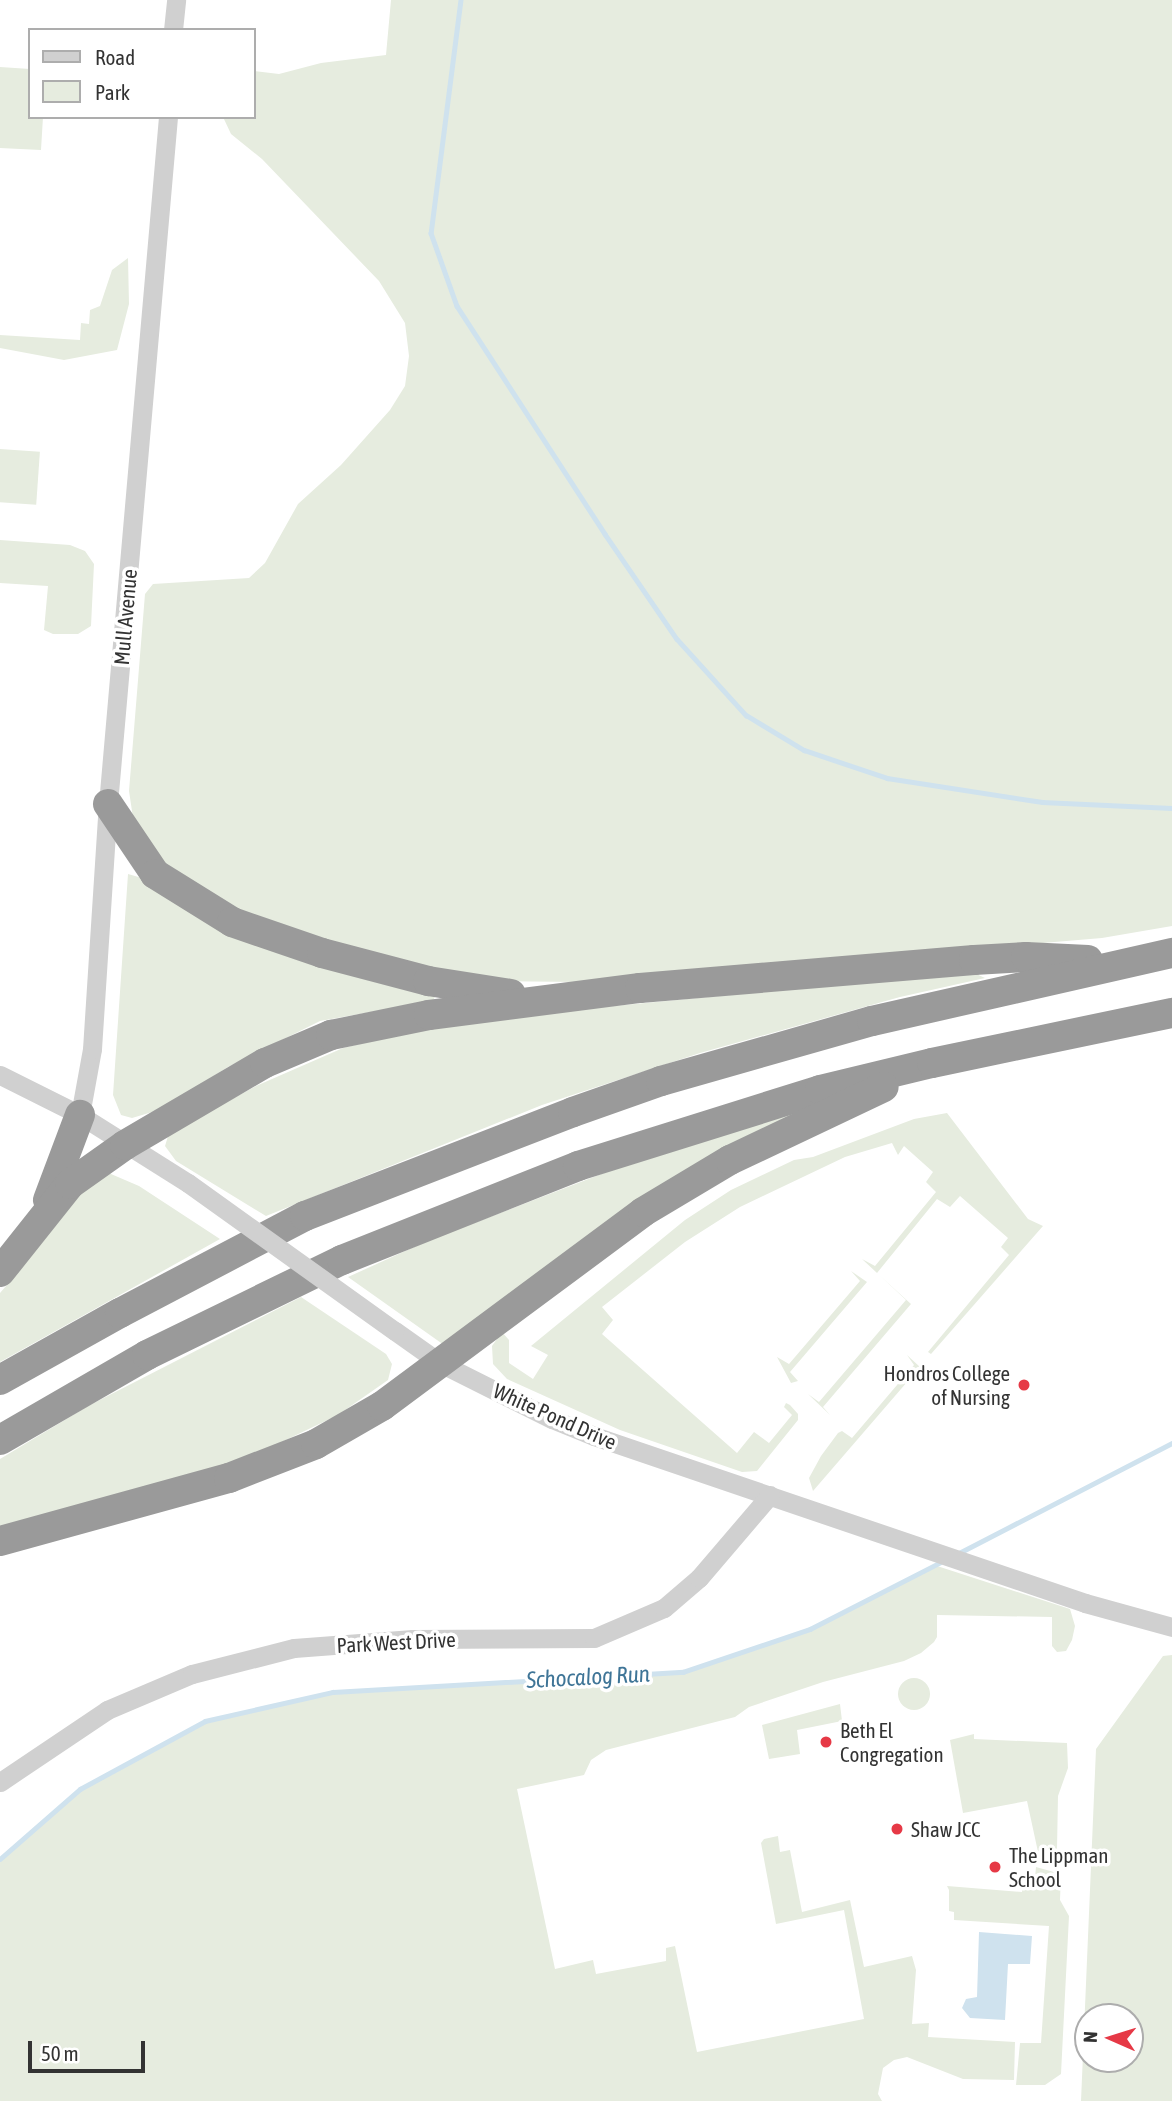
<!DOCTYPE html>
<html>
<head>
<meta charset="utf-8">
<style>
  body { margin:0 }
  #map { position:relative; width:1172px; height:2101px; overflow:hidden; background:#fff; font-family:"Asap Condensed",sans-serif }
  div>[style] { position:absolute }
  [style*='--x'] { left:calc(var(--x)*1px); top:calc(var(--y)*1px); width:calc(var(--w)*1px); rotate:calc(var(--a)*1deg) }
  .green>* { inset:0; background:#e6ecdf; transform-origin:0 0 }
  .round { border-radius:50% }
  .water>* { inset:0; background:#cfe2ee }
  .stream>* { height:4.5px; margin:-2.25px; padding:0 2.25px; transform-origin:2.25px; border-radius:2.25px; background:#cfe2ee }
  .minor>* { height:19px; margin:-9.5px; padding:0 9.5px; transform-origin:9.5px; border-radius:9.5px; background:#d0d0d0 }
  .highway>* { height:30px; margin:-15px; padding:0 15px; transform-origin:15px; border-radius:15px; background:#9a9a9a }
  .minor-bridge>* { height:19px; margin:-9.5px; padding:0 9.5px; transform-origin:9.5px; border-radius:9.5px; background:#d0d0d0 }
  .dots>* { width:19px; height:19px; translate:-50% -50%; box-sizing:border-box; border:4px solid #fff; border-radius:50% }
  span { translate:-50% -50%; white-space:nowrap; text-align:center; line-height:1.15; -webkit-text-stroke:7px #fff; paint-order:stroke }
  .street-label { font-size:21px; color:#333 }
  .poi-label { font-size:21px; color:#333 }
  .right { translate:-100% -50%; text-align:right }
  .left { translate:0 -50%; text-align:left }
  .water-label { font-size:23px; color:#3f7597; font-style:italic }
  .legend { position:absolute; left:28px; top:28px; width:228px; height:91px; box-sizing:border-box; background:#fff; border:2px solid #adadad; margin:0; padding:9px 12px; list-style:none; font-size:21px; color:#333 }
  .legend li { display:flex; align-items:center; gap:14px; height:35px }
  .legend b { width:35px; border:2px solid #adadad }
  .north { position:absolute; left:1074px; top:2003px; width:70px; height:70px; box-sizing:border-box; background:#fff; border:2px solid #adadad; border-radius:50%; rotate:273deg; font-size:19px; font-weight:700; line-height:28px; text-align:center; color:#333 }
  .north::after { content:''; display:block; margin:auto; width:24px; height:32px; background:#e63946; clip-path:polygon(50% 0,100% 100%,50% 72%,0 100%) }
  .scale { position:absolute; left:28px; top:2041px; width:117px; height:32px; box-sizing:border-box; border:4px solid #333; border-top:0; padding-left:9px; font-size:21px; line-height:24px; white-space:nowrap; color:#333; -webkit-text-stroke:5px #fff; paint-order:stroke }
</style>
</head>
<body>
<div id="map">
  <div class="green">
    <i style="clip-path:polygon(391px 0,1172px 0,1172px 926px,1102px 938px,579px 982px,495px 981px,449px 977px,276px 929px,153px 866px,136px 838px,129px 791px,145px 594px,153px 584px,249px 578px,265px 563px,298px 504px,341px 465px,390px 410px,405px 386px,409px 356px,405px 323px,379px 281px,262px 159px,231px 134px,223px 117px,254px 117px,254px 71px,279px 74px,321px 63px,386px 55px)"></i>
    <i style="clip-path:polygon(0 67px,30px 69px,30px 117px,43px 117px,41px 150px,0 148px)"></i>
    <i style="clip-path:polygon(128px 258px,129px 304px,117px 350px,64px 360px,0 348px,0 335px,80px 340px,81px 323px,89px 324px,90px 310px,100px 306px,112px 270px)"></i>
    <i style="left:0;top:449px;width:40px;height:53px;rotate:4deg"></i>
    <i style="clip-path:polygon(0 540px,70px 545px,85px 551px,94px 564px,91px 626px,78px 634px,53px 634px,44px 630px,48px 586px,0 583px)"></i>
    <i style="clip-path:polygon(128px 874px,142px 878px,436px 994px,433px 1001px,320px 1021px,228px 1067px,159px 1110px,132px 1118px,121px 1115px,113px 1095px)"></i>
    <i style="clip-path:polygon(972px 972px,985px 978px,900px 997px,700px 1053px,542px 1105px,266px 1216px,176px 1161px,165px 1146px,169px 1133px,256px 1086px,343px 1048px,455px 1021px)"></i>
    <i style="clip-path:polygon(821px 1105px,444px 1345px,348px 1277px,425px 1242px,617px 1168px)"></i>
    <i style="clip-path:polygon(947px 1113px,1028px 1219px,1043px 1226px,931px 1354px,928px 1352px,1009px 1255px,1001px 1247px,1008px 1238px,960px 1196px,950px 1207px,937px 1199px,877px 1273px,911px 1304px,823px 1407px,830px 1415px,808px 1394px,819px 1402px,906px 1300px,862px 1259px,875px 1266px,936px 1192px,926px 1182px,933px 1172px,904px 1146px,898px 1155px,892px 1143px,845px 1157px,740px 1207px,685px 1242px,602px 1307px,613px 1320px,602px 1334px,737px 1453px,754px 1432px,769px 1443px,792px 1415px,784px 1407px,786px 1403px,790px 1405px,798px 1414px,798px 1420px,757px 1471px,742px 1472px,620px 1430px,507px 1379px,493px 1364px,492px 1346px,502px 1332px,509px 1340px,509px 1363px,533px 1379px,548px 1355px,531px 1346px,685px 1220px,731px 1190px,794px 1160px,813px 1157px,914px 1119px)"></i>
    <i style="clip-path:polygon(104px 1171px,139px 1186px,220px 1239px,0 1362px,0 1293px,18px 1272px,58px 1206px)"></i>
    <i style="clip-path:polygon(851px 1271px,867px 1282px,790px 1372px,798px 1381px,791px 1383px,777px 1357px,789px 1364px,860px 1281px)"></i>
    <i style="clip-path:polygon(301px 1297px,386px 1354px,392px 1364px,388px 1380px,338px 1415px,236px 1464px,0 1532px,0 1459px,88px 1406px)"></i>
    <i style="clip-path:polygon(907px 1355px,920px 1367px,813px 1491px,809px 1478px,821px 1456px,838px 1433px,842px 1431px,852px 1438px,914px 1365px)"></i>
    <i style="clip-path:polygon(934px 1565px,1070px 1609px,1075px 1626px,1072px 1640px,1066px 1651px,1057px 1652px,1052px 1646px,1052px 1617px,937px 1615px,937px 1637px,934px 1642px,921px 1653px,904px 1661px,823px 1682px,749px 1707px,735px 1717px,606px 1750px,591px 1760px,584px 1775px,517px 1789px,555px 1969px,593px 1960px,596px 1974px,666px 1961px,666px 1948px,675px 1946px,697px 2052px,864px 2019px,844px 1910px,776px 1924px,761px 1843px,764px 1839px,778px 1836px,780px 1852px,790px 1850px,802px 1912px,850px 1900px,864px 1967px,912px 1956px,916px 1970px,912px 2024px,929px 2023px,928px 2037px,1015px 2042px,1014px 2080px,963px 2079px,907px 2057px,894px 2060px,883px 2068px,878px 2094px,882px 2101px,0 2101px,0 1859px,80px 1789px,205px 1721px,333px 1692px,683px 1672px,810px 1629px)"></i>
    <i style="clip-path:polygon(evenodd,1172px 1655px,1172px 2101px,1081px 2101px,1096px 1749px,1163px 1656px,1172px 1655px,1130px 2017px,1130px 2059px,1088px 2059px,1088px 2017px,1130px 2017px)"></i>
    <i class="round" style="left:898px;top:1678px;width:32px;height:32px"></i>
    <i style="clip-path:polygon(840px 1704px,842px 1721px,797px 1730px,800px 1754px,769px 1759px,762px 1725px)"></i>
    <i style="clip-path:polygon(974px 1734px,974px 1739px,1067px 1743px,1068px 1768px,1058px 1796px,1057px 1849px,1038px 1852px,1027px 1801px,963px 1813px,950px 1740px)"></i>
    <i style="clip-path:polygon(1036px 1867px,1061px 1874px,1060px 1900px,1069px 1916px,1061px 2074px,1045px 2085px,1016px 2085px,1020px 2043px,1041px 2043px,1049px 1926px,954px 1920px,954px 1912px,949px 1911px,949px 1890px,947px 1886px,1022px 1892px,1022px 1889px,1034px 1888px)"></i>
  </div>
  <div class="water">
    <i style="clip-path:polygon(979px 1932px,1032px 1936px,1030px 1964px,1008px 1964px,1005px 2020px,970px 2018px,962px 2008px,966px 1999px,977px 1997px)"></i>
  </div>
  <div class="stream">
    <i style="--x:461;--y:0;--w:235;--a:97.3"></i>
    <i style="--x:431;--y:233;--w:77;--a:70.4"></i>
    <i style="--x:457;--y:306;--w:272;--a:57"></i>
    <i style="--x:605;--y:534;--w:127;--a:55.6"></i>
    <i style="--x:677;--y:639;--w:103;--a:47.8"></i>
    <i style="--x:746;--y:715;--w:68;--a:31.1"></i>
    <i style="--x:804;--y:750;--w:88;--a:18.6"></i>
    <i style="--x:887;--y:778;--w:157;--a:8.8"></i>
    <i style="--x:1042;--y:802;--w:130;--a:2.6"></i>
    <i style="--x:957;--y:1554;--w:242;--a:-27.3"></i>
    <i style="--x:0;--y:1859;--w:106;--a:-41.2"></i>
    <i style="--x:80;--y:1789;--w:142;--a:-28.5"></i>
    <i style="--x:205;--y:1721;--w:131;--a:-12.8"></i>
    <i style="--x:333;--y:1692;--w:351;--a:-3.3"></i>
    <i style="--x:683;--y:1672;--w:134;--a:-18.7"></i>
    <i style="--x:810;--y:1629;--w:149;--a:-27.1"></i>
  </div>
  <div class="minor">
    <i style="--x:173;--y:30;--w:30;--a:-84"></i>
    <i style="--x:0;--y:1075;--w:89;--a:26.6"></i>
    <i style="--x:80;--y:1115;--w:128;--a:32.2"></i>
    <i style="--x:80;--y:1115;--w:67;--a:-79.7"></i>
    <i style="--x:92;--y:1049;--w:246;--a:-86.3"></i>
    <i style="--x:108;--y:804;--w:690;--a:-85.01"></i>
    <i style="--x:395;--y:1331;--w:55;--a:35.4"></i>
    <i style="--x:440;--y:1363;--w:125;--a:26.6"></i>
    <i style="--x:552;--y:1419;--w:45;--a:22"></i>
    <i style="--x:594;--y:1436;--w:519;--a:18.78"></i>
    <i style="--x:1085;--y:1603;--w:90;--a:15.4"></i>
    <i style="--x:0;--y:1782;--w:129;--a:-33.9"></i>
    <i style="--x:107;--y:1710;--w:92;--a:-23"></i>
    <i style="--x:192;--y:1674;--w:105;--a:-14.3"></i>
    <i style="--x:294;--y:1648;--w:119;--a:-4.3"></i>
    <i style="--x:413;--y:1639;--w:181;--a:-0.3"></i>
    <i style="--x:594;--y:1638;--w:76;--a:-23.2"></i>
    <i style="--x:664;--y:1608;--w:46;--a:-40.6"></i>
    <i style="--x:699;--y:1578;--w:109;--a:-49.5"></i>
  </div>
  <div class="highway">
    <i style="--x:108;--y:804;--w:84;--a:56.1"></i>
    <i style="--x:155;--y:874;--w:91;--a:31.9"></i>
    <i style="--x:232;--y:922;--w:95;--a:19"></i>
    <i style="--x:322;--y:953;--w:110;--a:14.8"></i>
    <i style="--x:428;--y:981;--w:84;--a:8.9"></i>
    <i style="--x:48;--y:1200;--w:91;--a:-69.4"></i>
    <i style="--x:0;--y:1272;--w:112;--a:-51.5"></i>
    <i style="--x:70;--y:1184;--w:67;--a:-35.3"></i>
    <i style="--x:125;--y:1145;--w:162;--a:-30.4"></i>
    <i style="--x:265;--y:1063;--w:72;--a:-23"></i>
    <i style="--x:331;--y:1035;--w:100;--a:-11.5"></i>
    <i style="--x:429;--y:1015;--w:213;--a:-7.3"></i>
    <i style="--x:640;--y:988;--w:335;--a:-4.8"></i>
    <i style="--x:974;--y:960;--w:52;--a:-3.3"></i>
    <i style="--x:1026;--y:957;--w:62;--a:2.8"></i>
    <i style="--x:0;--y:1380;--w:137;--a:-29.2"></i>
    <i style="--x:120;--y:1313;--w:209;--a:-27.7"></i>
    <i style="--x:305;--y:1216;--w:287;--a:-21.2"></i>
    <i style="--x:573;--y:1112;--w:93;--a:-19.4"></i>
    <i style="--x:661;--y:1081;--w:219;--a:-15.9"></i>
    <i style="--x:872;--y:1021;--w:308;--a:-12.8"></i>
    <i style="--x:0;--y:1440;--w:170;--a:-30"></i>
    <i style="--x:147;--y:1355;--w:217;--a:-26"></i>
    <i style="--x:342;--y:1260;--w:254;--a:-21.7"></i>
    <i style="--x:578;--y:1166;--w:254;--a:-17.4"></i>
    <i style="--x:820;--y:1090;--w:115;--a:-13.6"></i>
    <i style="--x:932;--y:1063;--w:245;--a:-11.8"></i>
    <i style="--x:0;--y:1541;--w:238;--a:-15.4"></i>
    <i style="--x:229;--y:1478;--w:93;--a:-21.3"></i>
    <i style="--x:316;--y:1444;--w:76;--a:-29.9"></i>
    <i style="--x:382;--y:1406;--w:325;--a:-36.6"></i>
    <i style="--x:643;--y:1212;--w:101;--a:-30.9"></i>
    <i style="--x:730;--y:1160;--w:170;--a:-25.4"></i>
  </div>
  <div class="minor-bridge">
    <i style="--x:188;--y:1183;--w:254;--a:35.6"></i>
  </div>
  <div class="dots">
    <i style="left:1024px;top:1385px;background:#e63946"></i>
    <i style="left:826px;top:1742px;background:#e63946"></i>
    <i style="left:897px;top:1829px;background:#e63946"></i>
    <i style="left:995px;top:1867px;background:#e63946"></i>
  </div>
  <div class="street-label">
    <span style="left:125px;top:617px;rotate:-85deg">Mull Avenue</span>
    <span style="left:555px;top:1416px;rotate:24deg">White Pond Drive</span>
    <span style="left:396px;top:1642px;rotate:-3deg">Park West Drive</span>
  </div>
  <div class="poi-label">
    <span class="right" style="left:1010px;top:1385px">Hondros College<br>of Nursing</span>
    <span class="left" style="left:840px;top:1742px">Beth El<br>Congregation</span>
    <span class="left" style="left:911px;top:1829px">Shaw JCC</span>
    <span class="left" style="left:1009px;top:1867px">The Lippman<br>School</span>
  </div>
  <div class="water-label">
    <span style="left:588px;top:1677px;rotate:-3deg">Schocalog Run</span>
  </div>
  <ul class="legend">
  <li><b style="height:9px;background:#d0d0d0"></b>Road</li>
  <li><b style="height:19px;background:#e6ecdf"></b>Park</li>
  </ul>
  <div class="north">N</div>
  <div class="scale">50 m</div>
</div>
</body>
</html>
